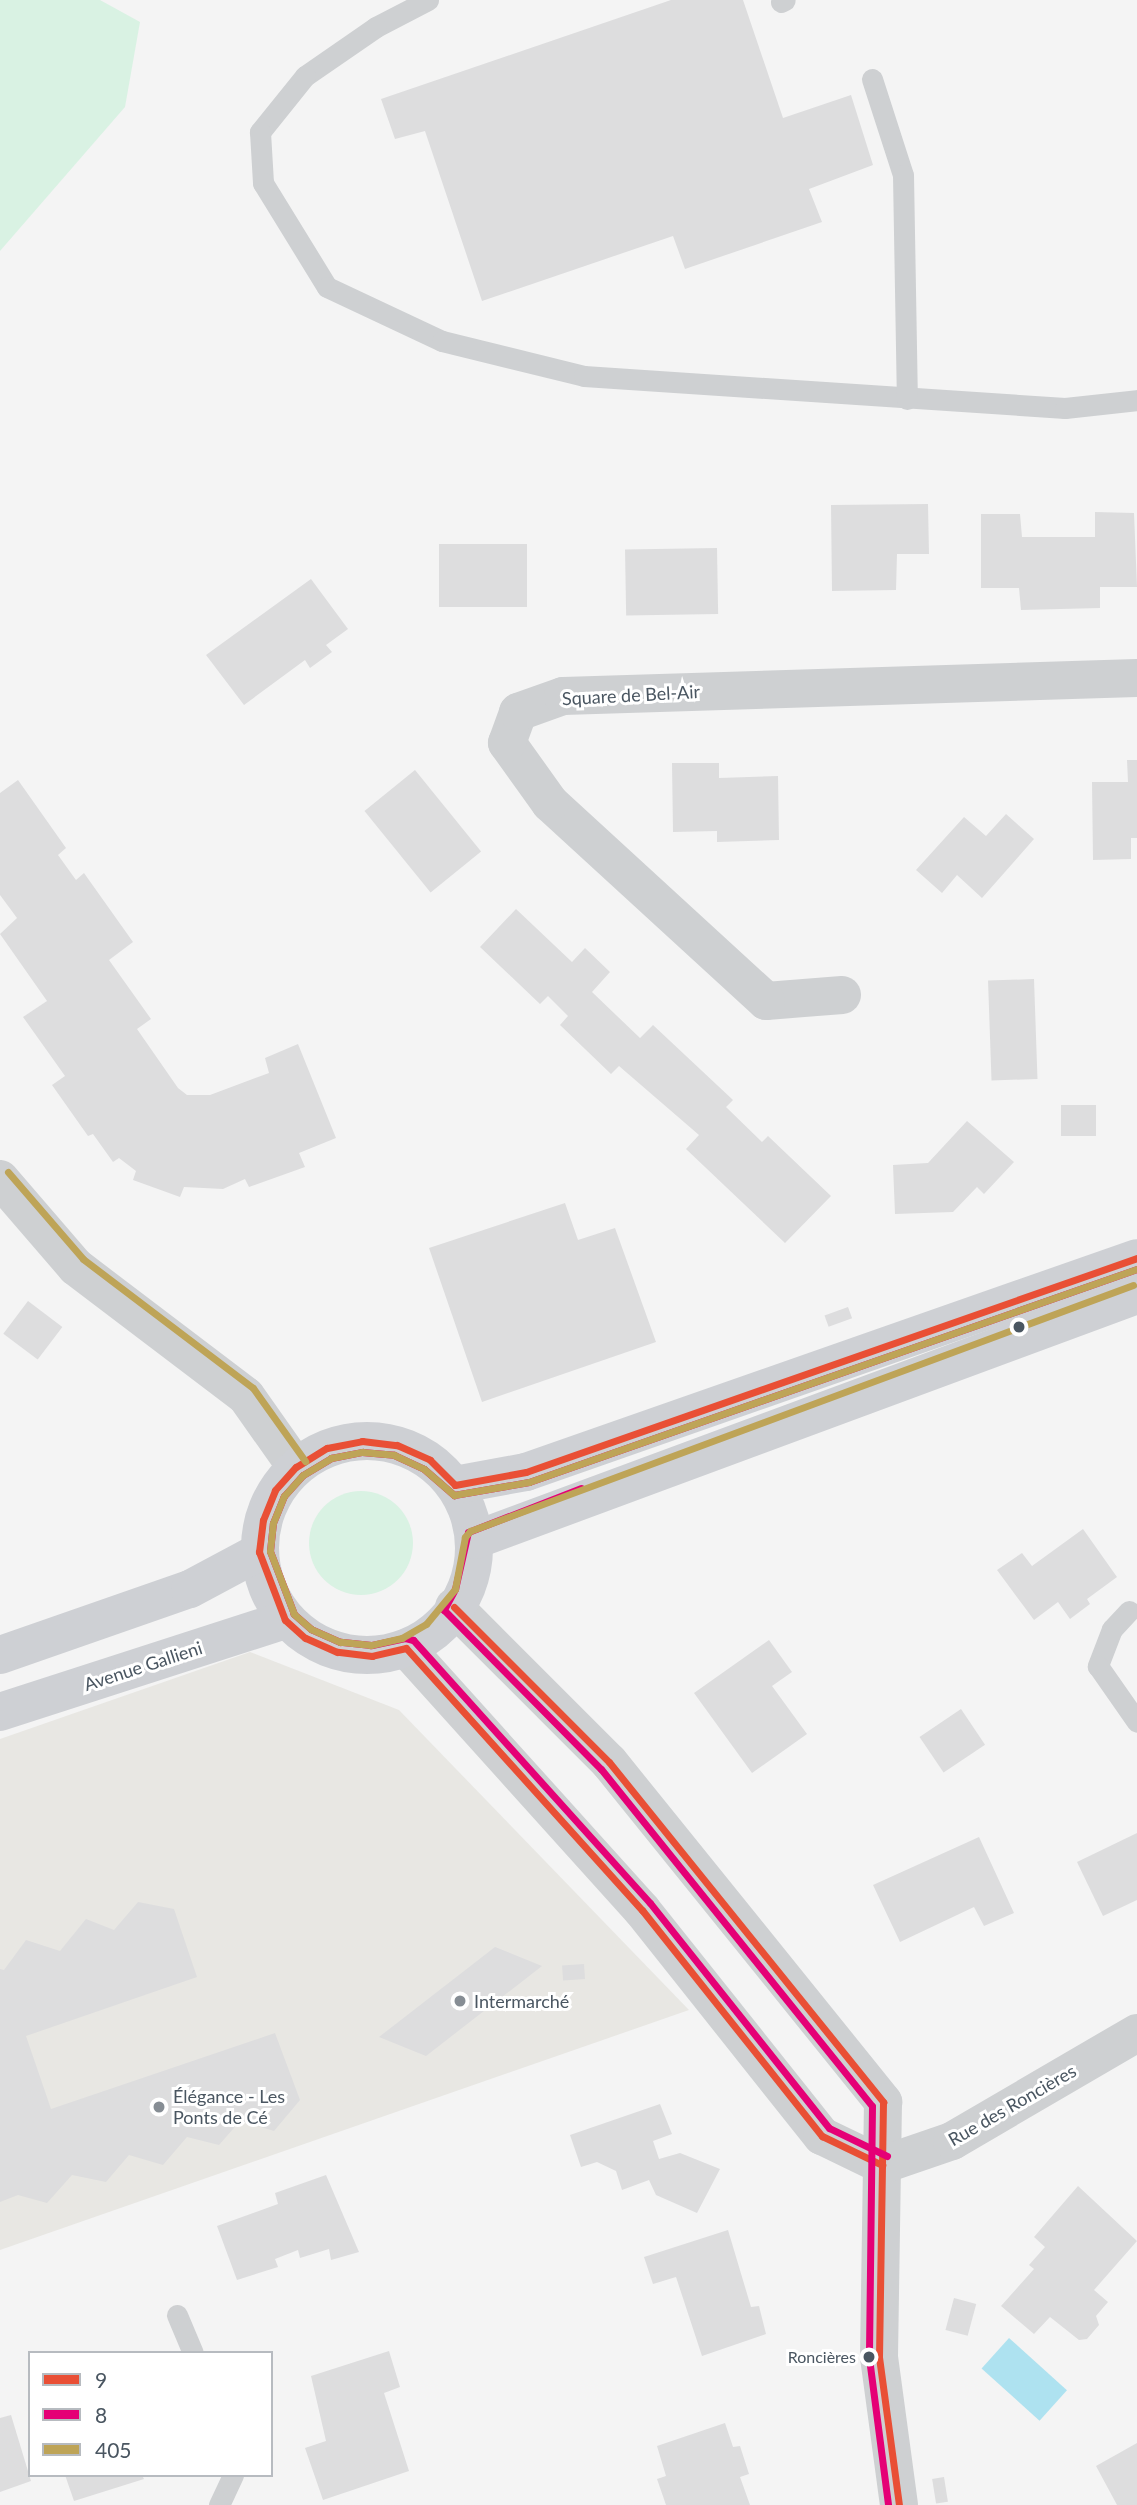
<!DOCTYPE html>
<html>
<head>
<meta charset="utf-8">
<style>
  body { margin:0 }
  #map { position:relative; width:1137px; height:2505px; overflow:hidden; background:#f4f4f4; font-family:Lato,sans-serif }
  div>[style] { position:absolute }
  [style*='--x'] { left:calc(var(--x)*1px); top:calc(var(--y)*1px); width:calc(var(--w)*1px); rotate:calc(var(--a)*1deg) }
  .commercial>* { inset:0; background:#e8e7e3 }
  .green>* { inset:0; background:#d9f2e3 }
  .round { border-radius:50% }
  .water>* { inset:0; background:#aee2f0; transform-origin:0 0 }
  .building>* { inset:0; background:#ddddde; transform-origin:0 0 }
  .service>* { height:21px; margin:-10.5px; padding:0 10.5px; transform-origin:10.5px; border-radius:10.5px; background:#ced0d2 }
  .minor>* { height:38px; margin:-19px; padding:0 19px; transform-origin:19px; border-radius:19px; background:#ced0d2 }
  .tertiary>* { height:38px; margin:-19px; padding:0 19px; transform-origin:19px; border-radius:19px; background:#ced0d2 }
  .secondary>* { height:38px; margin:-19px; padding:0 19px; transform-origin:19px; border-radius:19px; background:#ced0d4 }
  .secondary>.ring { margin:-19px; padding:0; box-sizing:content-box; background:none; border:38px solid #ced0d4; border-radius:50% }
  .bus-1>* { height:7px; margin:-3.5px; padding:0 3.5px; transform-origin:3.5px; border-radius:3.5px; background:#e94f35 }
  .bus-2>* { height:7px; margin:-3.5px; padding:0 3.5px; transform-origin:3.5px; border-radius:3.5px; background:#e50076 }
  .bus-3>* { height:7px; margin:-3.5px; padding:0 3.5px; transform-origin:3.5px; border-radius:3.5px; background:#bea457 }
  .dots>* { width:19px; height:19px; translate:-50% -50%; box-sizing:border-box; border:4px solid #fff; border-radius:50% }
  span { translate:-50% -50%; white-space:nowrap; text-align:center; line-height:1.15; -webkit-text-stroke:6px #fff; paint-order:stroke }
  .bus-label { font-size:16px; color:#4a5661 }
  .right { translate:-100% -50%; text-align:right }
  .street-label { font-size:18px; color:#4a5661 }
  .poi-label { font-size:18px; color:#4a5661 }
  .left { translate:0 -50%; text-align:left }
  .legend { position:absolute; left:28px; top:2351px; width:245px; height:126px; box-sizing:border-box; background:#fff; border:2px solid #b7bbc0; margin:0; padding:9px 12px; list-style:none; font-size:21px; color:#4a5661 }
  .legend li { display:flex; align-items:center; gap:14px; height:35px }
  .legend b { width:35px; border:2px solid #b7bbc0 }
</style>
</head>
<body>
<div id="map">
  <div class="commercial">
    <i style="clip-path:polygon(250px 1652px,399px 1710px,689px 2010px,0 2250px,0 1739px)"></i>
  </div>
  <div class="green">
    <i style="clip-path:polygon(0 0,100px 0,140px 22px,125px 107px,0 251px)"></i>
    <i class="round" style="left:309px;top:1491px;width:104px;height:104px"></i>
  </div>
  <div class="water">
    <i style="left:1009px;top:2338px;width:78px;height:41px;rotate:42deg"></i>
  </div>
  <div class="building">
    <i style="clip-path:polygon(671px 0,743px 0,783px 118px,851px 95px,873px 165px,809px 189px,822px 222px,685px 269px,673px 236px,482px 301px,425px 131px,395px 139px,381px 99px)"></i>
    <i style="clip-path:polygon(928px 504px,929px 554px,897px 554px,896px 590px,832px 591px,831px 505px)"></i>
    <i style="clip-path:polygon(1095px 512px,1134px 513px,1137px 587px,1100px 587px,1100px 608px,1021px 610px,1019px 588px,981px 588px,981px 514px,1020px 514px,1022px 537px,1095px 537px)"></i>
    <i style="left:527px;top:544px;width:63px;height:88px;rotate:90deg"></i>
    <i style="left:717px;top:548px;width:66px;height:92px;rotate:89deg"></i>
    <i style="clip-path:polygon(311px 579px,348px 629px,326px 645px,332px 652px,310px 668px,305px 660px,244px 705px,206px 655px)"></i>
    <i style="clip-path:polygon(1127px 760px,1137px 760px,1137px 838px,1131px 838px,1131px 859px,1093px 860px,1092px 782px,1128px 782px)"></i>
    <i style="clip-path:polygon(672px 763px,719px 763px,719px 778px,778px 776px,779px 840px,717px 842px,717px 831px,673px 832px)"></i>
    <i style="left:415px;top:770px;width:105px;height:65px;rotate:51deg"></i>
    <i style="clip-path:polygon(18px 780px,66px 848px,58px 855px,76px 880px,84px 873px,133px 942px,109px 960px,151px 1019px,137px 1029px,178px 1088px,187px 1095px,210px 1095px,269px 1073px,265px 1058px,298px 1044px,336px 1138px,299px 1153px,305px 1167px,249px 1187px,245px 1179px,223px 1189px,184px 1187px,180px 1197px,133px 1180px,136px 1171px,119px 1158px,113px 1162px,93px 1134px,88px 1136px,52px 1085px,65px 1076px,23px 1017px,47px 1001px,0 934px,17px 918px,0 895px,0 793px)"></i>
    <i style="clip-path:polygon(1006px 814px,1034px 839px,982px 898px,957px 875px,942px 893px,916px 870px,964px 817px,986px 836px)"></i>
    <i style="clip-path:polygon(516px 909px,572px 962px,585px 948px,610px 972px,592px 992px,640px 1038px,653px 1025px,733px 1100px,726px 1107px,762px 1142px,768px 1136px,831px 1196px,785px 1243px,686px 1149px,699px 1135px,619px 1066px,611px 1074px,560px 1025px,568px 1016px,548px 996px,540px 1004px,480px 947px)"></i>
    <i style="left:1034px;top:979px;width:100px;height:46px;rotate:88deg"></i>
    <i style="left:1096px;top:1105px;width:31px;height:35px;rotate:90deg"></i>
    <i style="clip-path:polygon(967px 1121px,1014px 1162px,984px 1194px,977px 1187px,953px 1212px,895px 1214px,893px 1165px,928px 1163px)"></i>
    <i style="clip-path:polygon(565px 1203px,578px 1240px,615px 1228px,656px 1342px,482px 1402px,429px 1248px)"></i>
    <i style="left:28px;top:1301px;width:43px;height:41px;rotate:37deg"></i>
    <i style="left:848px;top:1307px;width:12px;height:25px;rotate:70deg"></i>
    <i style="clip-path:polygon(1083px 1529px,1117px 1577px,1087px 1599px,1090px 1604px,1070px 1619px,1058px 1602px,1034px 1620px,997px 1570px,1022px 1553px,1032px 1566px)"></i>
    <i style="clip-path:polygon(769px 1640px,792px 1672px,772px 1686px,807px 1734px,752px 1773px,694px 1693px)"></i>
    <i style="left:961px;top:1709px;width:43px;height:50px;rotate:56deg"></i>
    <i style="clip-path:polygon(1137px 1833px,1137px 1900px,1103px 1916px,1077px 1862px)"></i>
    <i style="clip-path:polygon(979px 1837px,1014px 1913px,984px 1926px,974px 1907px,900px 1942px,873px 1885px)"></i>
    <i style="clip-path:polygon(138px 1902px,174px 1909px,197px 1977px,26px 2036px,51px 2109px,275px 2033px,300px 2100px,274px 2131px,240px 2121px,219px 2145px,187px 2137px,163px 2165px,129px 2155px,106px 2182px,72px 2175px,47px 2203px,18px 2195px,0 2202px,0 1969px,4px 1970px,26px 1940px,60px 1951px,86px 1919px,114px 1930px)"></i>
    <i style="clip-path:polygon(495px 1947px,542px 1966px,426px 2056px,379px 2037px)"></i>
    <i style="left:584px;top:1964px;width:15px;height:22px;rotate:86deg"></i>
    <i style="clip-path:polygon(660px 2104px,672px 2134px,653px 2141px,659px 2159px,680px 2153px,720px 2169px,697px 2213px,656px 2195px,649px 2180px,622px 2190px,616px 2171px,597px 2162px,581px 2167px,570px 2135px)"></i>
    <i style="clip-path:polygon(326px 2175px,359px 2252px,331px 2260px,329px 2249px,300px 2258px,298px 2250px,275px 2259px,278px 2267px,237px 2280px,217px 2226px,278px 2204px,275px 2193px)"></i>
    <i style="clip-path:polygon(1078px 2186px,1137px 2241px,1094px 2290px,1108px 2302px,1096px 2316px,1099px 2325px,1087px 2339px,1079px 2340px,1050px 2317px,1034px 2334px,1001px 2306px,1034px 2269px,1029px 2265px,1045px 2247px,1034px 2237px)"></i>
    <i style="clip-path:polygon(728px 2230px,751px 2307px,759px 2306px,766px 2334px,702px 2356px,676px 2277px,653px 2284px,644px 2257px)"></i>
    <i style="left:954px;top:2298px;width:23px;height:33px;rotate:15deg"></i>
    <i style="clip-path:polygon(389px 2351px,400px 2387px,384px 2393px,409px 2471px,323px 2500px,305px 2448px,326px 2441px,311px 2376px)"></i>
    <i style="clip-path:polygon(11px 2415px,31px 2481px,0 2492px,0 2418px)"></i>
    <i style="clip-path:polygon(725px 2423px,733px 2447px,740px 2446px,749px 2474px,740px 2477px,750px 2505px,666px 2505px,657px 2479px,666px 2476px,657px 2446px)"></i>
    <i style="clip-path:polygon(1137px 2443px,1137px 2505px,1117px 2505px,1096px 2466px)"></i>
    <i style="clip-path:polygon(65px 2475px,142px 2475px,144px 2479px,74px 2501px)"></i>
    <i style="left:944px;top:2477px;width:25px;height:12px;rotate:81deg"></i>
  </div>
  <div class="service">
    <i style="--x:428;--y:0;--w:59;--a:152.6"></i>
    <i style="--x:376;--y:27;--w:86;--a:145.4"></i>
    <i style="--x:305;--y:76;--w:72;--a:128.8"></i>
    <i style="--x:260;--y:132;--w:51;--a:86.6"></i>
    <i style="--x:263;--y:183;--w:122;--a:58.4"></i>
    <i style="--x:327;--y:287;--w:127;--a:25.2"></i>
    <i style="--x:442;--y:341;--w:146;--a:13.8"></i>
    <i style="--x:584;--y:376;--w:482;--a:3.8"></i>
    <i style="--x:1065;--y:408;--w:72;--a:-6.3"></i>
    <i style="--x:781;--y:2;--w:4;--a:-27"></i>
    <i style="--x:872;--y:79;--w:101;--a:72.1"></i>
    <i style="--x:903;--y:175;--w:224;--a:89"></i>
    <i style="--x:1129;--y:1611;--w:25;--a:133"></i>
    <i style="--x:1112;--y:1629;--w:40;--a:111"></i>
    <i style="--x:1098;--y:1666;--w:68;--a:55.1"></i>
    <i style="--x:177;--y:2315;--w:41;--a:67.2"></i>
    <i style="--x:219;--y:2505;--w:33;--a:-65"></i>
  </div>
  <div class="minor">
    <i style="--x:842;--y:995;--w:76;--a:175.5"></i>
    <i style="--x:766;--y:1001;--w:293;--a:-137.5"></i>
    <i style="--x:550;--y:803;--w:74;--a:-125.6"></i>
    <i style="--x:507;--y:743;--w:33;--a:-70"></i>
    <i style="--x:518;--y:712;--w:48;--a:-19.6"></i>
    <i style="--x:563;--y:696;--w:574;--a:-1.8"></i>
    <i style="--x:454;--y:1607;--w:219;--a:45"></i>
    <i style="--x:609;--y:1762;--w:437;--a:51.1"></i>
    <i style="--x:883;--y:2102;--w:255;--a:90.9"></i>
    <i style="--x:879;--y:2357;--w:149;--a:82.3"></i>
    <i style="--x:406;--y:1648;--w:353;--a:48"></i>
    <i style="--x:642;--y:1910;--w:289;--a:51.5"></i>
    <i style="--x:822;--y:2136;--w:67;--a:25.8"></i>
    <i style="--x:882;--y:2165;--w:74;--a:-18.9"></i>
    <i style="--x:952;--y:2141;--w:214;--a:-30.3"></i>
  </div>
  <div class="tertiary">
    <i style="--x:0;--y:1179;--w:116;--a:49.2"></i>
    <i style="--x:76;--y:1267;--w:213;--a:37.2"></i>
    <i style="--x:246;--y:1396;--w:87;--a:54.8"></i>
  </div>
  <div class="secondary">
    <i class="ring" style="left:260px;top:1441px;width:176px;height:176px"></i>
    <i style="--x:455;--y:1485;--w:72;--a:-10.4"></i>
    <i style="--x:526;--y:1472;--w:647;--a:-19.3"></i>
    <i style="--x:475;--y:1540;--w:706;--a:-20.31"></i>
    <i style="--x:0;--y:1655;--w:201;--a:-19.2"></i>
    <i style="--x:190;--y:1589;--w:78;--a:-28.2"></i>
    <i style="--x:0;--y:1712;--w:299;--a:-17.9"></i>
  </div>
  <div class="bus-1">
    <i style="--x:455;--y:1485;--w:72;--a:-10.4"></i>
    <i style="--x:526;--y:1472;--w:647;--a:-19.3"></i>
    <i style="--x:454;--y:1607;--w:219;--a:45"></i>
    <i style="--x:609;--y:1762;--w:437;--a:51.1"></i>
    <i style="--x:883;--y:2102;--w:255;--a:90.9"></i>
    <i style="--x:879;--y:2357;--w:149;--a:82.3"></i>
    <i style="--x:406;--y:1648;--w:353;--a:48"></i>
    <i style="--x:642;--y:1910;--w:289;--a:51.5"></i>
    <i style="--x:822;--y:2136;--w:67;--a:25.8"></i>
    <i style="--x:406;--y:1648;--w:35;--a:167"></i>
    <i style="--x:372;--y:1656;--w:35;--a:-173"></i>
    <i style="--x:337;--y:1652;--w:35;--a:-156"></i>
    <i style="--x:305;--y:1638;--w:27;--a:-138"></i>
    <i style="--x:285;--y:1620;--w:73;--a:-110.9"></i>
    <i style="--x:259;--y:1552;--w:32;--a:-83"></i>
    <i style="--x:263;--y:1520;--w:32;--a:-68"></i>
    <i style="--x:275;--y:1490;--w:31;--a:-48"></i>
    <i style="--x:296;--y:1467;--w:36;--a:-32"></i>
    <i style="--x:327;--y:1448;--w:36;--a:-11"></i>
    <i style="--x:362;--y:1441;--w:35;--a:7"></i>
    <i style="--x:397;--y:1445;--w:36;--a:24"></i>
    <i style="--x:430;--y:1460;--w:35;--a:45"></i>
  </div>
  <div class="bus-2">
    <i style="--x:581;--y:1488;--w:121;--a:158.7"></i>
    <i style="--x:468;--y:1532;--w:58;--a:102.8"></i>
    <i style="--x:455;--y:1589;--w:24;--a:118"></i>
    <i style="--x:444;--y:1610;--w:223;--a:45.4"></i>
    <i style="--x:601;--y:1769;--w:432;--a:51.2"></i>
    <i style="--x:872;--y:2106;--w:252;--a:90.7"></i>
    <i style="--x:869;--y:2358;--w:148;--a:82.6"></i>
    <i style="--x:887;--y:2156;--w:64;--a:-154.2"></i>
    <i style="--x:829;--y:2128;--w:288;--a:-128.5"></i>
    <i style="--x:650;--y:1903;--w:354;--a:-132"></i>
    <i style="--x:413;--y:1640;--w:8;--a:-166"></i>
    <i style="--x:405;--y:1638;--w:35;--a:168"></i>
    <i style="--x:371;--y:1645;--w:31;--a:-174"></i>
    <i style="--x:340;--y:1642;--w:32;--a:-156"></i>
    <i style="--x:311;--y:1629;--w:23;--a:-139"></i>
    <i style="--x:294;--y:1614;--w:67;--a:-110.9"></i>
    <i style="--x:270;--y:1551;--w:28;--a:-84"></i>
    <i style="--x:273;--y:1523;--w:29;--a:-68"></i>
    <i style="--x:284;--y:1496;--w:28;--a:-48"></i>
    <i style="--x:303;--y:1475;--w:33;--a:-31"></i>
    <i style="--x:331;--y:1458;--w:32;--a:-11"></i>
    <i style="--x:362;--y:1452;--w:32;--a:5"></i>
    <i style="--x:394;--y:1455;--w:33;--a:25"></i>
    <i style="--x:424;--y:1469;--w:40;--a:41"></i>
    <i style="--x:454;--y:1495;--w:76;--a:-9.8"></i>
    <i style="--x:529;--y:1482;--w:644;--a:-19.31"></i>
  </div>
  <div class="bus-3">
    <i style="--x:8;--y:1172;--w:115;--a:49.2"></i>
    <i style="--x:83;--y:1259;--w:213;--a:37.2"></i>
    <i style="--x:253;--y:1388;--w:90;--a:54.5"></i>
    <i style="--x:1133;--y:1285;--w:707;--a:159.64"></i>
    <i style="--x:470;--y:1531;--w:8;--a:130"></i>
    <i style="--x:465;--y:1537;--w:53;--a:100.9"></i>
    <i style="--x:455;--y:1589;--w:45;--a:129.6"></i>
    <i style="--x:426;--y:1624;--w:28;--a:150"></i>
    <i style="--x:402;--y:1638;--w:32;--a:167"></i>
    <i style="--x:371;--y:1645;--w:31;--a:-174"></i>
    <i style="--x:340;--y:1642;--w:32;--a:-156"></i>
    <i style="--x:311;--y:1629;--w:23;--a:-139"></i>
    <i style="--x:294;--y:1614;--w:67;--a:-110.9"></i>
    <i style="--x:270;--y:1551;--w:28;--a:-84"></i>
    <i style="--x:273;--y:1523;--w:29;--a:-68"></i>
    <i style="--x:284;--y:1496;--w:28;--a:-48"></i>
    <i style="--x:303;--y:1475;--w:33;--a:-31"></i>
    <i style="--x:331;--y:1458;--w:32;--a:-11"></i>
    <i style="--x:362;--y:1452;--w:32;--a:5"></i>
    <i style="--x:394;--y:1455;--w:33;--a:25"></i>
    <i style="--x:424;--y:1469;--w:40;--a:41"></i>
    <i style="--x:454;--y:1495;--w:76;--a:-9.8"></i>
    <i style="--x:529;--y:1482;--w:644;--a:-19.31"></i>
  </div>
  <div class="dots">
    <i style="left:1019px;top:1327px;background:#4a5661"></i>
    <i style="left:460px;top:2001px;background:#868d94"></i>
    <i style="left:159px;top:2107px;background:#868d94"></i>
    <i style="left:869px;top:2357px;background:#4a5661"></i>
  </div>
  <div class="bus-label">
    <span class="right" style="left:856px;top:2357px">Roncières</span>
  </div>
  <div class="street-label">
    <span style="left:631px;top:695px;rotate:-3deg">Square de Bel-Air</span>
    <span style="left:143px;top:1666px;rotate:-18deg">Avenue Gallieni</span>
    <span style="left:1012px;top:2105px;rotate:-30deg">Rue des Roncières</span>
  </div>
  <div class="poi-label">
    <span class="left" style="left:474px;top:2001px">Intermarché</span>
    <span class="left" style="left:173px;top:2107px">Élégance - Les<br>Ponts de Cé</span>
  </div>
  <ul class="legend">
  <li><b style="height:9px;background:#e94f35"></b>9</li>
  <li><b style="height:9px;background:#e50076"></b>8</li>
  <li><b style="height:9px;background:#bea457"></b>405</li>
  </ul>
</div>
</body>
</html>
